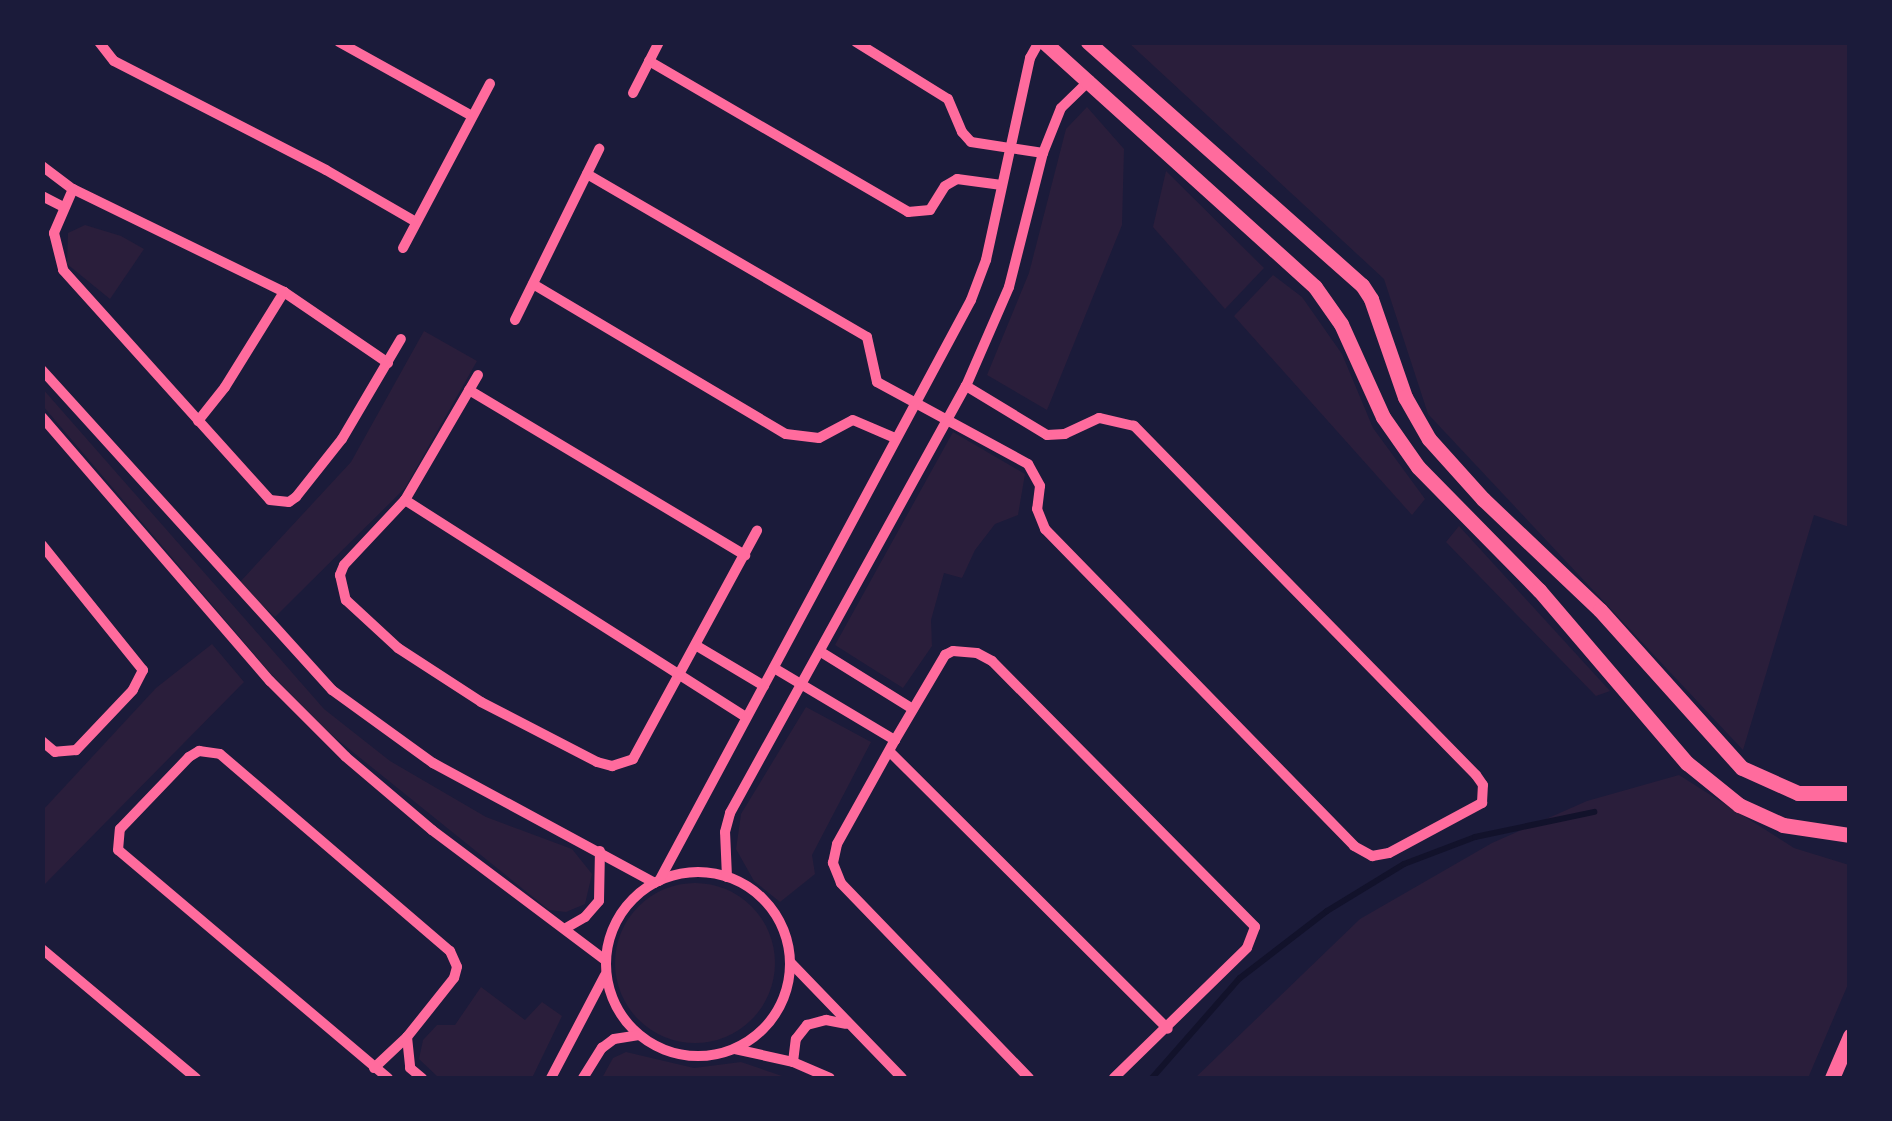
<!DOCTYPE html>
<html>
<head>
<meta charset="utf-8">
<style>
  body { margin:0 }
  #map { position:relative; width:1892px; height:1121px; overflow:hidden; background:#1b1b3a; font-family:Roboto,sans-serif }
  div>[style] { position:absolute }
  [style*='--x'] { left:calc(var(--x)*1px); top:calc(var(--y)*1px); width:calc(var(--w)*1px); rotate:calc(var(--a)*1deg) }
  .green>* { inset:0; background:#2a1e3b }
  .round { border-radius:50% }
  .stream>* { height:6px; margin:-3px; padding:0 3px; transform-origin:3px; border-radius:3px; background:#12122b }
  .minor>* { height:10px; margin:-5px; padding:0 5px; transform-origin:5px; border-radius:5px; background:#ff6b9d }
  .minor>.ring { margin:-5px; padding:0; box-sizing:content-box; background:none; border:10px solid #ff6b9d; border-radius:50% }
  .secondary>* { height:15px; margin:-7.5px; padding:0 7.5px; transform-origin:7.5px; border-radius:7.5px; background:#ff6b9d }
  span { translate:-50% -50%; white-space:nowrap; text-align:center; line-height:1.15; -webkit-text-stroke:10px #1b1b3a; paint-order:stroke }
  .frame { position:absolute; inset:0; border:45px solid #1b1b3a; pointer-events:none }
</style>
</head>
<body>
<div id="map">
  <div class="green">
    <i style="clip-path:polygon(1129px 43px,1849px 43px,1849px 527px,1814px 515px,1743px 750px,1428px 414px,1384px 279px)"></i>
    <i style="clip-path:polygon(1087px 107px,1124px 149px,1122px 225px,1047px 410px,987px 375px,1029px 273px,1066px 129px)"></i>
    <i style="clip-path:polygon(1166px 171px,1264px 268px,1225px 309px,1153px 227px)"></i>
    <i style="clip-path:polygon(85px 225px,121px 236px,144px 249px,110px 299px,67px 264px,68px 233px)"></i>
    <i style="clip-path:polygon(1273px 275px,1302px 297px,1342px 354px,1373px 428px,1425px 499px,1412px 515px,1234px 316px)"></i>
    <i style="clip-path:polygon(424px 331px,477px 361px,405px 488px,275px 617px,239px 583px,351px 462px)"></i>
    <i style="clip-path:polygon(42px 388px,324px 709px,390px 761px,486px 817px,572px 849px,592px 874px,585px 904px,566px 912px,549px 910px,328px 732px,271px 674px,43px 406px)"></i>
    <i style="clip-path:polygon(953px 432px,1025px 474px,1018px 515px,995px 524px,975px 550px,962px 578px,944px 573px,931px 620px,932px 646px,903px 688px,835px 645px)"></i>
    <i style="clip-path:polygon(1459px 526px,1610px 691px,1596px 696px,1446px 542px)"></i>
    <i style="clip-path:polygon(212px 644px,244px 682px,43px 886px,43px 810px,156px 688px)"></i>
    <i style="clip-path:polygon(806px 707px,871px 742px,812px 855px,815px 874px,780px 902px,754px 881px,736px 849px,741px 814px)"></i>
    <i style="clip-path:polygon(1679px 775px,1794px 848px,1849px 865px,1849px 982px,1808px 1078px,1195px 1078px,1360px 919px,1492px 843px,1587px 801px)"></i>
    <i class="round" style="left:615px;top:883px;width:160px;height:160px"></i>
    <i style="clip-path:polygon(481px 987px,525px 1020px,542px 1002px,562px 1016px,532px 1078px,439px 1078px,419px 1059px,423px 1040px,437px 1025px,455px 1025px)"></i>
    <i style="clip-path:polygon(626px 1052px,694px 1068px,741px 1062px,788px 1078px,602px 1078px,613px 1058px)"></i>
  </div>
  <div class="stream">
    <i style="--x:1152;--y:1078;--w:133;--a:-48.7"></i>
    <i style="--x:1240;--y:978;--w:110;--a:-37.6"></i>
    <i style="--x:1327;--y:911;--w:90;--a:-31.4"></i>
    <i style="--x:1404;--y:864;--w:76;--a:-20.8"></i>
    <i style="--x:1475;--y:837;--w:122;--a:-11.9"></i>
  </div>
  <div class="minor">
    <i style="--x:99;--y:42;--w:24;--a:52"></i>
    <i style="--x:114;--y:61;--w:238;--a:27.2"></i>
    <i style="--x:326;--y:170;--w:104;--a:30"></i>
    <i style="--x:339;--y:42;--w:152;--a:29.1"></i>
    <i style="--x:856;--y:42;--w:108;--a:31.8"></i>
    <i style="--x:948;--y:99;--w:36;--a:67"></i>
    <i style="--x:962;--y:132;--w:13;--a:48"></i>
    <i style="--x:971;--y:142;--w:73;--a:8.7"></i>
    <i style="--x:649;--y:61;--w:300;--a:30.2"></i>
    <i style="--x:908;--y:212;--w:22;--a:-5"></i>
    <i style="--x:930;--y:210;--w:28;--a:-58"></i>
    <i style="--x:945;--y:186;--w:14;--a:-30"></i>
    <i style="--x:957;--y:179;--w:45;--a:7.6"></i>
    <i style="--x:633;--y:93;--w:57;--a:-63"></i>
    <i style="--x:42;--y:166;--w:39;--a:37"></i>
    <i style="--x:73;--y:189;--w:235;--a:26"></i>
    <i style="--x:284;--y:292;--w:126;--a:34.3"></i>
    <i style="--x:587;--y:174;--w:324;--a:30.2"></i>
    <i style="--x:867;--y:337;--w:46;--a:77.5"></i>
    <i style="--x:877;--y:382;--w:172;--a:28.5"></i>
    <i style="--x:1028;--y:464;--w:25;--a:61"></i>
    <i style="--x:1040;--y:486;--w:23;--a:97"></i>
    <i style="--x:1037;--y:509;--w:22;--a:68"></i>
    <i style="--x:1045;--y:529;--w:443;--a:45.7"></i>
    <i style="--x:1354;--y:846;--w:21;--a:29"></i>
    <i style="--x:1372;--y:856;--w:17;--a:-10"></i>
    <i style="--x:1389;--y:853;--w:106;--a:-28.3"></i>
    <i style="--x:1482;--y:803;--w:18;--a:-87"></i>
    <i style="--x:1483;--y:785;--w:12;--a:-125"></i>
    <i style="--x:1476;--y:775;--w:489;--a:-134.4"></i>
    <i style="--x:1134;--y:426;--w:36;--a:-167"></i>
    <i style="--x:1099;--y:418;--w:38;--a:155"></i>
    <i style="--x:1065;--y:434;--w:18;--a:177"></i>
    <i style="--x:1047;--y:435;--w:95;--a:-148.8"></i>
    <i style="--x:73;--y:189;--w:48;--a:113.4"></i>
    <i style="--x:54;--y:233;--w:38;--a:76"></i>
    <i style="--x:63;--y:270;--w:309;--a:48"></i>
    <i style="--x:270;--y:500;--w:19;--a:6"></i>
    <i style="--x:289;--y:502;--w:9;--a:-36"></i>
    <i style="--x:296;--y:497;--w:74;--a:-51.6"></i>
    <i style="--x:342;--y:439;--w:116;--a:-59.5"></i>
    <i style="--x:42;--y:196;--w:25;--a:27"></i>
    <i style="--x:403;--y:248;--w:186;--a:-62.1"></i>
    <i style="--x:533;--y:284;--w:294;--a:30.7"></i>
    <i style="--x:786;--y:434;--w:33;--a:7"></i>
    <i style="--x:819;--y:438;--w:38;--a:-28"></i>
    <i style="--x:853;--y:420;--w:46;--a:23.2"></i>
    <i style="--x:515;--y:320;--w:191;--a:-63.8"></i>
    <i style="--x:42;--y:370;--w:432;--a:47.8"></i>
    <i style="--x:332;--y:690;--w:125;--a:35.9"></i>
    <i style="--x:433;--y:763;--w:252;--a:28.4"></i>
    <i style="--x:478;--y:375;--w:145;--a:120.3"></i>
    <i style="--x:405;--y:500;--w:89;--a:133.2"></i>
    <i style="--x:344;--y:565;--w:11;--a:112"></i>
    <i style="--x:340;--y:575;--w:26;--a:77"></i>
    <i style="--x:346;--y:600;--w:71;--a:42.7"></i>
    <i style="--x:398;--y:648;--w:99;--a:33"></i>
    <i style="--x:481;--y:702;--w:131;--a:27.3"></i>
    <i style="--x:597;--y:762;--w:16;--a:15"></i>
    <i style="--x:612;--y:766;--w:22;--a:-18"></i>
    <i style="--x:633;--y:759;--w:260;--a:-61.5"></i>
    <i style="--x:469;--y:390;--w:322;--a:30.9"></i>
    <i style="--x:42;--y:417;--w:349;--a:49.2"></i>
    <i style="--x:270;--y:681;--w:107;--a:45"></i>
    <i style="--x:346;--y:757;--w:113;--a:40.3"></i>
    <i style="--x:432;--y:830;--w:216;--a:36.9"></i>
    <i style="--x:198;--y:421;--w:43;--a:-51.5"></i>
    <i style="--x:225;--y:387;--w:112;--a:-58.2"></i>
    <i style="--x:405;--y:500;--w:404;--a:32.5"></i>
    <i style="--x:42;--y:545;--w:161;--a:51.1"></i>
    <i style="--x:143;--y:670;--w:22;--a:117"></i>
    <i style="--x:133;--y:690;--w:83;--a:133.5"></i>
    <i style="--x:76;--y:750;--w:21;--a:175"></i>
    <i style="--x:55;--y:752;--w:17;--a:-140"></i>
    <i style="--x:697;--y:646;--w:78;--a:30.8"></i>
    <i style="--x:821;--y:652;--w:108;--a:31.8"></i>
    <i style="--x:774;--y:668;--w:141;--a:30.8"></i>
    <i style="--x:890;--y:752;--w:392;--a:44.9"></i>
    <i class="ring" style="left:606px;top:872px;width:174px;height:174px"></i>
    <i style="--x:727;--y:877;--w:45;--a:-92.5"></i>
    <i style="--x:725;--y:832;--w:20;--a:-75"></i>
    <i style="--x:730;--y:813;--w:488;--a:-61.1"></i>
    <i style="--x:966;--y:386;--w:108;--a:-66.5"></i>
    <i style="--x:1009;--y:287;--w:138;--a:-75.8"></i>
    <i style="--x:1043;--y:153;--w:48;--a:-68.2"></i>
    <i style="--x:1061;--y:108;--w:40;--a:-44"></i>
    <i style="--x:659;--y:881;--w:659;--a:-61.76"></i>
    <i style="--x:971;--y:300;--w:43;--a:-69.4"></i>
    <i style="--x:986;--y:260;--w:207;--a:-77.7"></i>
    <i style="--x:1030;--y:58;--w:18;--a:-61"></i>
    <i style="--x:566;--y:928;--w:22;--a:-30"></i>
    <i style="--x:585;--y:917;--w:21;--a:-49"></i>
    <i style="--x:599;--y:901;--w:50;--a:-88.9"></i>
    <i style="--x:42;--y:949;--w:201;--a:40"></i>
    <i style="--x:790;--y:962;--w:161;--a:46"></i>
    <i style="--x:735;--y:1049;--w:59;--a:12.6"></i>
    <i style="--x:793;--y:1062;--w:40;--a:23.4"></i>
    <i style="--x:793;--y:1062;--w:23;--a:-83"></i>
    <i style="--x:796;--y:1039;--w:18;--a:-52"></i>
    <i style="--x:807;--y:1025;--w:20;--a:-15"></i>
    <i style="--x:826;--y:1020;--w:20;--a:11"></i>
    <i style="--x:374;--y:1068;--w:45;--a:-43.2"></i>
    <i style="--x:388;--y:1078;--w:353;--a:-139.8"></i>
    <i style="--x:118;--y:850;--w:21;--a:-85"></i>
    <i style="--x:120;--y:829;--w:100;--a:-46.2"></i>
    <i style="--x:189;--y:757;--w:12;--a:-31"></i>
    <i style="--x:199;--y:751;--w:21;--a:8"></i>
    <i style="--x:220;--y:754;--w:303;--a:40.6"></i>
    <i style="--x:450;--y:951;--w:17;--a:66"></i>
    <i style="--x:457;--y:967;--w:11;--a:105"></i>
    <i style="--x:454;--y:978;--w:75;--a:128.5"></i>
    <i style="--x:407;--y:1037;--w:31;--a:84"></i>
    <i style="--x:410;--y:1068;--w:16;--a:40"></i>
    <i style="--x:551;--y:1078;--w:116;--a:-62.3"></i>
    <i style="--x:583;--y:1078;--w:36;--a:-58"></i>
    <i style="--x:602;--y:1048;--w:15;--a:-37"></i>
    <i style="--x:614;--y:1039;--w:25;--a:-9"></i>
    <i style="--x:1029;--y:1078;--w:271;--a:-134"></i>
    <i style="--x:841;--y:883;--w:22;--a:-112"></i>
    <i style="--x:833;--y:863;--w:19;--a:-78"></i>
    <i style="--x:837;--y:844;--w:119;--a:-60.9"></i>
    <i style="--x:895;--y:740;--w:99;--a:-59.5"></i>
    <i style="--x:945;--y:655;--w:9;--a:-27"></i>
    <i style="--x:953;--y:651;--w:24;--a:5"></i>
    <i style="--x:977;--y:653;--w:17;--a:28"></i>
    <i style="--x:992;--y:661;--w:374;--a:45.3"></i>
    <i style="--x:1255;--y:927;--w:22;--a:111"></i>
    <i style="--x:1247;--y:948;--w:186;--a:135.7"></i>
  </div>
  <div class="secondary">
    <i style="--x:1044;--y:42;--w:365;--a:42.1"></i>
    <i style="--x:1315;--y:287;--w:45;--a:54.9"></i>
    <i style="--x:1341;--y:324;--w:102;--a:65.7"></i>
    <i style="--x:1383;--y:417;--w:61;--a:55"></i>
    <i style="--x:1418;--y:467;--w:173;--a:45.5"></i>
    <i style="--x:1539;--y:590;--w:228;--a:49.5"></i>
    <i style="--x:1687;--y:763;--w:67;--a:38.9"></i>
    <i style="--x:1739;--y:805;--w:48;--a:24.4"></i>
    <i style="--x:1783;--y:825;--w:68;--a:8.5"></i>
    <i style="--x:1088;--y:42;--w:366;--a:41.6"></i>
    <i style="--x:1362;--y:285;--w:17;--a:57"></i>
    <i style="--x:1371;--y:299;--w:104;--a:70.9"></i>
    <i style="--x:1405;--y:397;--w:48;--a:60.3"></i>
    <i style="--x:1429;--y:439;--w:81;--a:48"></i>
    <i style="--x:1483;--y:499;--w:161;--a:43.5"></i>
    <i style="--x:1600;--y:610;--w:212;--a:48.1"></i>
    <i style="--x:1742;--y:768;--w:61;--a:24.1"></i>
    <i style="--x:1798;--y:793;--w:52;--a:0"></i>
    <i style="--x:1832;--y:1078;--w:46;--a:-66.8"></i>
  </div>
  <div class="frame"></div>
</div>
</body>
</html>
